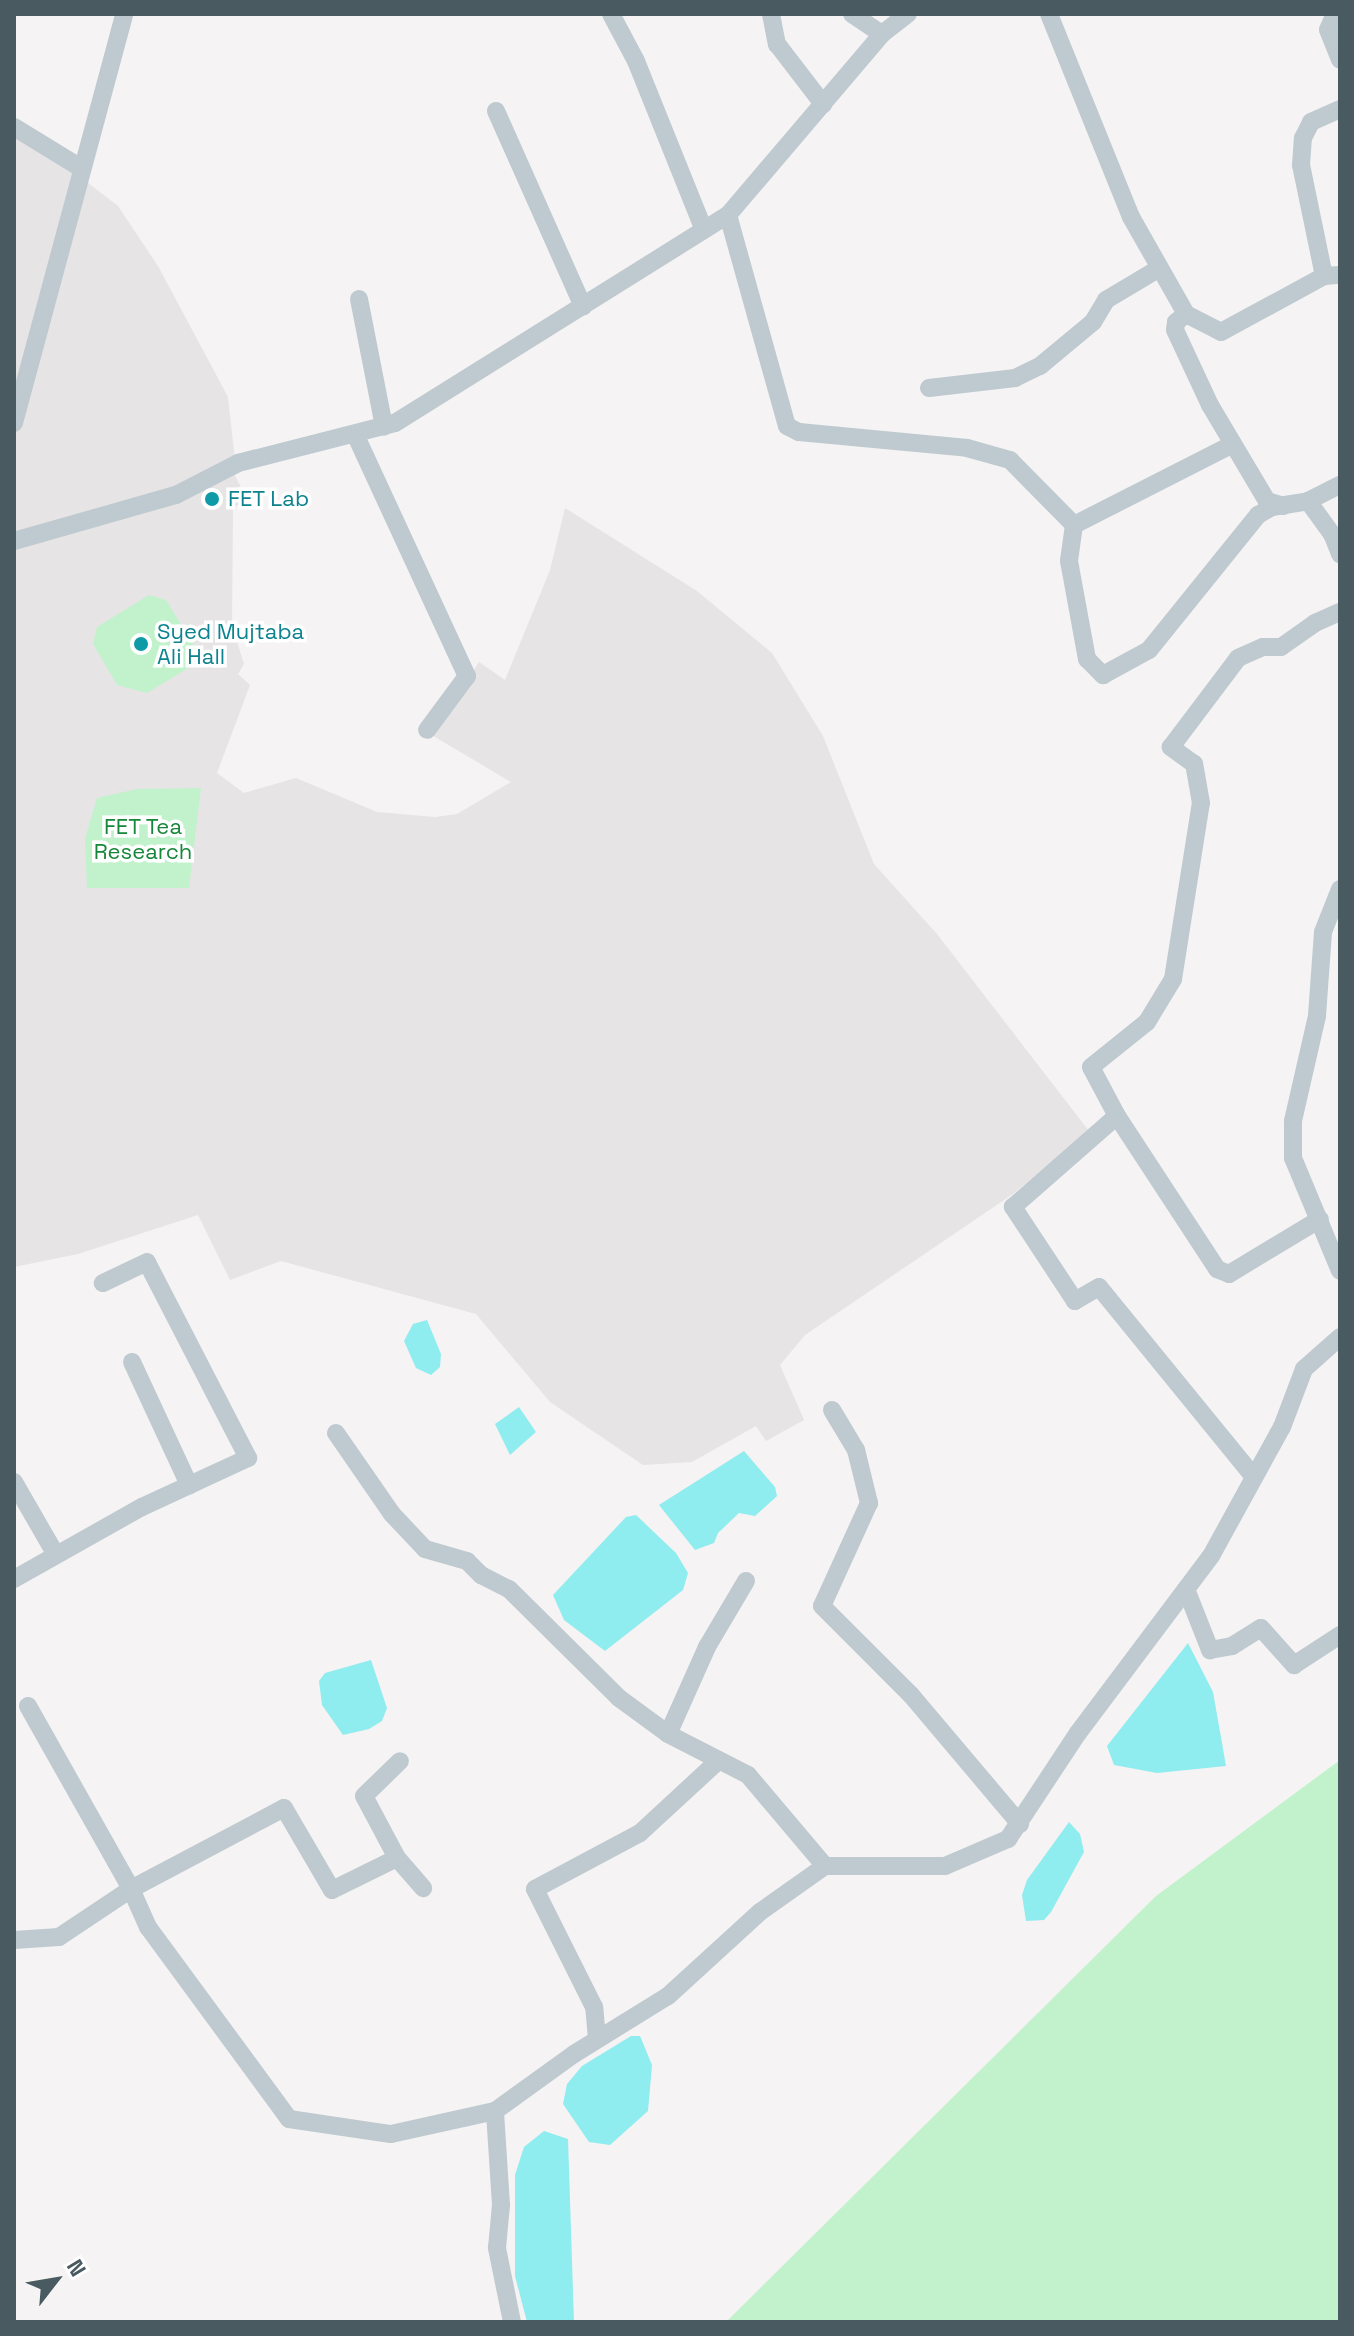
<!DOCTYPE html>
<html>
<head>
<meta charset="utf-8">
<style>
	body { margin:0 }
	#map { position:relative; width:1354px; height:2336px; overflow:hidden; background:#f5f3f3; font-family:"Space Grotesk",sans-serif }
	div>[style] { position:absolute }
	.education>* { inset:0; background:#e6e4e5 }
	.green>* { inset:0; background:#c2f2cc }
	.water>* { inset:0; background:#8fecef }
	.minor>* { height:18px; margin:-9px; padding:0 9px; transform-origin:9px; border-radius:9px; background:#becacf }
	.dots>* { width:22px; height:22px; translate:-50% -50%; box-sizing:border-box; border:4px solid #fff; border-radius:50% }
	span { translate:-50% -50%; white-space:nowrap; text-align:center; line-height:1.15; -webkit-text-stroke:7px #fff; paint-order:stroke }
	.culture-label { font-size:22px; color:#0d838f }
	.left { translate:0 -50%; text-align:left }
	.park-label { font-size:22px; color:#16873a }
	.frame { position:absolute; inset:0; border:16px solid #4a5a61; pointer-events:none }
	.north { position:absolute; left:16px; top:2240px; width:80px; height:80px; -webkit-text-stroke:6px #fff; paint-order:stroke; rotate:59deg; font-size:22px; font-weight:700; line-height:32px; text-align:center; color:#4a5a61 }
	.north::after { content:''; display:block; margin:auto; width:28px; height:36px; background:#4a5a61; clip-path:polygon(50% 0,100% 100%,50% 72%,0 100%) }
</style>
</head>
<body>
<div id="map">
	<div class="education">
		<i style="clip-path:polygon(14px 136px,70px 169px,118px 206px,158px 266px,228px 397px,235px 460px,229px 464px,247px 499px,233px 508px,232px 626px,244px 664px,238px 674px,250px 685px,217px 773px,244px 793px,296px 778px,377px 812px,435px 817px,457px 814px,511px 782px,430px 734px,479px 662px,505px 680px,550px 570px,565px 508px,697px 591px,772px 653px,823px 736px,874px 864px,937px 934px,1089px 1131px,1013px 1194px,805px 1335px,780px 1365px,804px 1420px,766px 1441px,756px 1426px,692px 1462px,643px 1465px,550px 1402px,476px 1314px,281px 1261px,230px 1280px,198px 1215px,78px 1254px,14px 1267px)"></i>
	</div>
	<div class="green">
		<i style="clip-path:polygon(149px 595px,166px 600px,198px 652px,195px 664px,147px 693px,117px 685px,93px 644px,97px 627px)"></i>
		<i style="clip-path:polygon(201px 788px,189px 888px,87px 888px,85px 839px,97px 798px,137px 789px)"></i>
		<i style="clip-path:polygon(1340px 1760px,1340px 2322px,726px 2322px,1156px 1896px)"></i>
	</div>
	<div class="water">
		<i style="clip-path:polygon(427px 1320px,441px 1354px,440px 1367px,431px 1375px,416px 1368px,404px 1341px,413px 1324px)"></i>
		<i style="clip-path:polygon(519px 1407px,536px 1432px,510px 1455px,495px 1424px)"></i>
		<i style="clip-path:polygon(744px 1451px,775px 1487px,777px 1496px,755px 1516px,739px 1513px,718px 1533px,714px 1543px,695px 1550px,659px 1505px)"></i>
		<i style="clip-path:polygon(636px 1515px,676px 1553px,688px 1573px,683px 1590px,605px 1651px,564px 1620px,553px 1595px,626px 1517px)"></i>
		<i style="clip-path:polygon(1188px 1643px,1213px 1692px,1226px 1766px,1157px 1773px,1114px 1765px,1107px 1746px)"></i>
		<i style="clip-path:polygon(371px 1660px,387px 1708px,382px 1721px,369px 1729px,343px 1735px,322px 1705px,319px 1681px,325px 1673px)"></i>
		<i style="clip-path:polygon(1069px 1822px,1080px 1834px,1084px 1852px,1051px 1912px,1044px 1920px,1026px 1921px,1022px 1895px,1027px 1880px)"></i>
		<i style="clip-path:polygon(631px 2036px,640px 2036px,652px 2065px,648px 2111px,610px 2145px,589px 2142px,563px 2104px,567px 2084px,582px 2066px)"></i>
		<i style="clip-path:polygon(544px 2131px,568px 2139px,574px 2322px,527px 2322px,515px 2276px,515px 2175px,524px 2147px)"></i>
	</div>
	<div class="minor">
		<i style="left:611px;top:14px;width:53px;rotate:62deg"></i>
		<i style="left:636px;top:61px;width:182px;rotate:68.1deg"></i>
		<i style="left:771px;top:14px;width:31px;rotate:79deg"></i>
		<i style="left:777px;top:44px;width:76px;rotate:52.5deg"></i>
		<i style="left:852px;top:14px;width:36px;rotate:34deg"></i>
		<i style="left:1049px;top:14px;width:219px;rotate:68deg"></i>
		<i style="left:1131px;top:217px;width:112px;rotate:60.4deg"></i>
		<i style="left:1186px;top:314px;width:39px;rotate:27deg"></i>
		<i style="left:1221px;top:332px;width:117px;rotate:-28.5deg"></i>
		<i style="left:1324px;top:276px;width:16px;rotate:-4deg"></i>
		<i style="left:1335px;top:14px;width:17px;rotate:114deg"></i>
		<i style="left:1328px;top:30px;width:32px;rotate:68deg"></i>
		<i style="left:496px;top:111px;width:214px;rotate:66deg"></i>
		<i style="left:14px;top:127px;width:79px;rotate:31.5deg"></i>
		<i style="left:728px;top:215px;width:219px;rotate:74.4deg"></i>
		<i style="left:787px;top:426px;width:13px;rotate:27deg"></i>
		<i style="left:799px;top:432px;width:169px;rotate:5.4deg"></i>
		<i style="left:967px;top:448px;width:45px;rotate:15.6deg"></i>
		<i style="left:1010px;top:460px;width:91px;rotate:45.4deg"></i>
		<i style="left:1074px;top:525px;width:36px;rotate:98deg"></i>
		<i style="left:1069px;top:561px;width:100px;rotate:79.6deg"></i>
		<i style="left:1087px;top:659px;width:23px;rotate:45deg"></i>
		<i style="left:1103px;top:675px;width:52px;rotate:-28.5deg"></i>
		<i style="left:1149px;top:650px;width:174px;rotate:-51.1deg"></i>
		<i style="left:1258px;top:515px;width:16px;rotate:-30deg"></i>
		<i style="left:1272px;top:507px;width:36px;rotate:-9deg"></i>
		<i style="left:1308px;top:501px;width:36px;rotate:-27deg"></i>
		<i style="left:1324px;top:276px;width:113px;rotate:-101.7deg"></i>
		<i style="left:1301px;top:165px;width:27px;rotate:-86deg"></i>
		<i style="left:1303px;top:138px;width:18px;rotate:-63deg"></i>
		<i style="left:1311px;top:122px;width:32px;rotate:-24deg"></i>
		<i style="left:359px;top:299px;width:130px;rotate:78.9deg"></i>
		<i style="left:1186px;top:314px;width:13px;rotate:141deg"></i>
		<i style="left:1176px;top:322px;width:8px;rotate:97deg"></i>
		<i style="left:1175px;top:330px;width:83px;rotate:65deg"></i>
		<i style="left:1210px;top:405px;width:112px;rotate:59.3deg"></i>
		<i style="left:1267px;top:501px;width:17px;rotate:17deg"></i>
		<i style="left:929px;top:388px;width:87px;rotate:-6.6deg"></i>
		<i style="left:1015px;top:378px;width:28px;rotate:-26deg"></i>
		<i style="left:1040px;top:366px;width:69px;rotate:-39.7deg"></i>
		<i style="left:1093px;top:322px;width:26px;rotate:-59deg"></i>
		<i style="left:1106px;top:300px;width:61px;rotate:-30.8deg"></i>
		<i style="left:14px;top:423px;width:424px;rotate:-74.9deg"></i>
		<i style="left:355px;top:434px;width:267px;rotate:65.2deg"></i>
		<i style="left:467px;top:676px;width:67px;rotate:126.5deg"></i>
		<i style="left:1308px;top:501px;width:41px;rotate:54deg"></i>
		<i style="left:1332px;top:534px;width:22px;rotate:68deg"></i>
		<i style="left:1074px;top:525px;width:178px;rotate:-27deg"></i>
		<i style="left:14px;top:541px;width:168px;rotate:-15.9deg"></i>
		<i style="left:176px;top:495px;width:70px;rotate:-27.3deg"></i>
		<i style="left:238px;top:463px;width:162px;rotate:-14.3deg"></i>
		<i style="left:395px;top:423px;width:393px;rotate:-32deg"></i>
		<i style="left:728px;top:215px;width:238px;rotate:-49.6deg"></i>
		<i style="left:882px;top:34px;width:33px;rotate:-38deg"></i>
		<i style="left:1340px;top:889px;width:46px;rotate:111.6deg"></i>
		<i style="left:1323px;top:932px;width:84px;rotate:94.1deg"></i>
		<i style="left:1317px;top:1016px;width:108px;rotate:102.9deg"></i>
		<i style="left:1293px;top:1121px;width:37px;rotate:90deg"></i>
		<i style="left:1293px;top:1158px;width:122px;rotate:67.4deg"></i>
		<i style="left:1117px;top:1116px;width:183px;rotate:56.8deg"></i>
		<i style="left:1217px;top:1269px;width:13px;rotate:23deg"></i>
		<i style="left:1229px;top:1274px;width:106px;rotate:-31.1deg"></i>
		<i style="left:132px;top:1362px;width:136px;rotate:65.1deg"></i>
		<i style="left:832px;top:1410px;width:47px;rotate:59deg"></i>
		<i style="left:856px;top:1450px;width:55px;rotate:76.2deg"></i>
		<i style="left:869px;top:1503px;width:113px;rotate:114.5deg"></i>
		<i style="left:822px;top:1606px;width:126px;rotate:45deg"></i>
		<i style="left:911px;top:1695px;width:169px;rotate:49.8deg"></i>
		<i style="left:336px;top:1433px;width:98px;rotate:55.3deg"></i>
		<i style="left:392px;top:1514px;width:48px;rotate:46.7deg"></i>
		<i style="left:425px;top:1549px;width:44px;rotate:15.9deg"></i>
		<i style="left:467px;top:1561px;width:20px;rotate:45deg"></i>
		<i style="left:481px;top:1575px;width:31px;rotate:27deg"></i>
		<i style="left:509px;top:1589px;width:155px;rotate:44.7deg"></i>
		<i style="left:619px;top:1698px;width:61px;rotate:36.3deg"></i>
		<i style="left:1254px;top:1477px;width:245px;rotate:-129.2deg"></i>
		<i style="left:1099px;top:1287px;width:28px;rotate:150deg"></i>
		<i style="left:1075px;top:1301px;width:113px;rotate:-123.4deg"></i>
		<i style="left:1013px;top:1207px;width:138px;rotate:-41.2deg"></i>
		<i style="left:1117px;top:1116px;width:55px;rotate:-118deg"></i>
		<i style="left:1091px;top:1067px;width:72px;rotate:-38.8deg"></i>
		<i style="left:1147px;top:1022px;width:50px;rotate:-58.8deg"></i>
		<i style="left:1173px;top:979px;width:178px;rotate:-81deg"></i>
		<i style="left:1201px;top:803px;width:40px;rotate:-100deg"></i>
		<i style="left:1194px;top:764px;width:29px;rotate:-144deg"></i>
		<i style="left:1171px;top:747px;width:111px;rotate:-53deg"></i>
		<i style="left:1238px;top:658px;width:27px;rotate:-24deg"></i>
		<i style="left:1263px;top:647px;width:18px"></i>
		<i style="left:1281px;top:647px;width:42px;rotate:-35.2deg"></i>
		<i style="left:1315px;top:623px;width:27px;rotate:-24deg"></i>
		<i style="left:14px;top:1482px;width:84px;rotate:60.1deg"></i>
		<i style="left:14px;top:1579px;width:147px;rotate:-29.4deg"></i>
		<i style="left:142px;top:1507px;width:117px;rotate:-24.8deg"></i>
		<i style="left:248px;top:1458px;width:220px;rotate:-117.3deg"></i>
		<i style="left:147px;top:1262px;width:49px;rotate:154.5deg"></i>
		<i style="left:746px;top:1581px;width:77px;rotate:120.6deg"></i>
		<i style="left:707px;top:1647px;width:95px;rotate:114.1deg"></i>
		<i style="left:668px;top:1734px;width:90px;rotate:27.1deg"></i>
		<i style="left:748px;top:1775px;width:119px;rotate:49.8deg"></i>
		<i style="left:1186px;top:1589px;width:66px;rotate:68.5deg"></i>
		<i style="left:1210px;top:1650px;width:22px;rotate:-10deg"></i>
		<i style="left:1232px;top:1646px;width:34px;rotate:-32deg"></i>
		<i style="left:1261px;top:1628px;width:50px;rotate:48.3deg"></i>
		<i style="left:1294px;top:1665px;width:55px;rotate:-33.1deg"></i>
		<i style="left:28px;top:1706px;width:210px;rotate:60.6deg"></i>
		<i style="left:131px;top:1889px;width:173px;rotate:-27.9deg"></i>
		<i style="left:284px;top:1808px;width:95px;rotate:59.7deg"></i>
		<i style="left:332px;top:1890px;width:72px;rotate:-26.2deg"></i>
		<i style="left:397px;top:1858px;width:40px;rotate:49deg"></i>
		<i style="left:397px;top:1858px;width:70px;rotate:-118deg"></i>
		<i style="left:364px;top:1796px;width:50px;rotate:-44.2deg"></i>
		<i style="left:14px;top:1940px;width:45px;rotate:-3.8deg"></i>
		<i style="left:59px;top:1937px;width:87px;rotate:-33.7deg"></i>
		<i style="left:131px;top:1889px;width:42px;rotate:65.9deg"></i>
		<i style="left:148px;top:1927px;width:238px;rotate:53.7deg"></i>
		<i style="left:289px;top:2119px;width:103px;rotate:8.4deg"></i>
		<i style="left:391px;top:2134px;width:107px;rotate:-12.5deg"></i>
		<i style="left:597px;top:2039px;width:32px;rotate:-95deg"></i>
		<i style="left:594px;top:2007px;width:132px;rotate:-116.6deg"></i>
		<i style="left:535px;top:1889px;width:119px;rotate:-28.1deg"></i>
		<i style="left:640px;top:1833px;width:106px;rotate:-42.7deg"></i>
		<i style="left:512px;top:2322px;width:76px;rotate:-101.5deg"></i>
		<i style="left:497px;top:2248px;width:43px;rotate:-84.7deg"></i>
		<i style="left:501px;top:2205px;width:94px;rotate:-93.7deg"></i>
		<i style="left:495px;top:2111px;width:97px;rotate:-35.8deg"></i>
		<i style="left:574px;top:2054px;width:110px;rotate:-31.7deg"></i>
		<i style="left:668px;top:1996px;width:125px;rotate:-42.4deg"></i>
		<i style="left:760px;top:1912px;width:80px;rotate:-35.3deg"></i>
		<i style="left:825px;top:1866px;width:120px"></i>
		<i style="left:945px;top:1866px;width:69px;rotate:-23.2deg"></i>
		<i style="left:1008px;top:1839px;width:127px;rotate:-56.6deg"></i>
		<i style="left:1078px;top:1733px;width:221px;rotate:-53.1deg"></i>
		<i style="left:1211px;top:1556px;width:147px;rotate:-61.2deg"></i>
		<i style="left:1282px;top:1427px;width:62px;rotate:-69.2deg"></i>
		<i style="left:1304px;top:1369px;width:48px;rotate:-41.6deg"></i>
	</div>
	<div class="dots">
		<i style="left:212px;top:499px;background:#0f9aa8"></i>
		<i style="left:141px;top:644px;background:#0f9aa8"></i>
	</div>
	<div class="culture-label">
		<span class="left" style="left:228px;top:499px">FET Lab</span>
		<span class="left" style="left:157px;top:644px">Syed Mujtaba<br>Ali Hall</span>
	</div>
	<div class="park-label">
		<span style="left:143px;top:839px">FET Tea<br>Research</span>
	</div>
	<div class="frame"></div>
	<div class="north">N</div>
</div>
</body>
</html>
